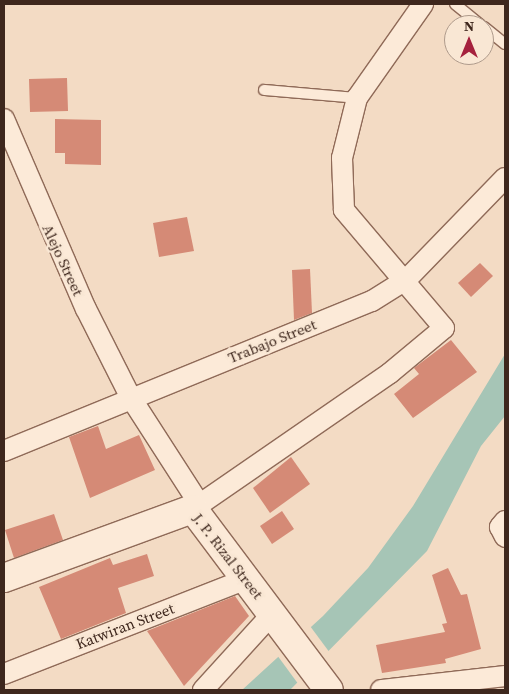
<!DOCTYPE html>
<html>
<head>
<meta charset="utf-8">
<style>
	body { margin:0 }
	#map { position:relative; width:509px; height:694px; overflow:hidden; background:#f3dbc4; font-family:"Source Serif 4",serif }
	div>[style] { position:absolute }
	.water>* { inset:0; background:#a6c5b6 }
	.pier>* { inset:0; background:#f3dbc4 }
	.building>* { inset:0; background:#d58a76 }
	.roads { filter:drop-shadow(1px 0 #8f6a58) drop-shadow(-1px 0 #8f6a58) drop-shadow(0 1px #8f6a58) drop-shadow(0 -1px #8f6a58) }
	.lane>* { height:10px; margin:-5px; padding:0 5px; transform-origin:5px; border-radius:5px; background:#fcead8 }
	.street>* { height:20px; margin:-10px; padding:0 10px; transform-origin:10px; border-radius:10px; background:#fcead8 }
	.secondary>* { height:28px; margin:-14px; padding:0 14px; transform-origin:14px; border-radius:14px; background:#fcead8 }
	span { translate:-50% -50%; white-space:nowrap; text-align:center; line-height:1.15; -webkit-text-stroke:5px #f9e7d4; paint-order:stroke }
	.street-label { font-size:15px; color:#3e271d }
	.frame { position:absolute; inset:0; border:5px solid #3e271d; pointer-events:none }
	.north { position:absolute; left:444px; top:15px; width:50px; height:50px; box-sizing:border-box; background:#f9e7d4; border:1px solid #ae9a8b; border-radius:50%; rotate:0deg; font-size:14px; font-weight:700; line-height:20px; text-align:center; color:#3e271d }
	.north::after { content:''; display:block; margin:auto; width:18px; height:22px; background:#a5213d; clip-path:polygon(50% 0,100% 100%,50% 72%,0 100%) }
</style>
</head>
<body>
<div id="map">
	<div class="water">
		<i style="clip-path:polygon(505px 354px,505px 416px,481px 446px,427px 551px,290px 690px,242px 690px,323px 616px,368px 568px,413px 506px)"></i>
	</div>
	<div class="pier">
		<i style="clip-path:polygon(310px 626px,330px 653px,299px 685px,277px 655px)"></i>
	</div>
	<div class="building">
		<i style="clip-path:polygon(67px 78px,68px 111px,30px 112px,29px 79px)"></i>
		<i style="clip-path:polygon(55px 119px,101px 120px,101px 165px,65px 164px,65px 153px,55px 153px)"></i>
		<i style="clip-path:polygon(187px 217px,194px 251px,159px 257px,153px 223px)"></i>
		<i style="clip-path:polygon(480px 263px,493px 276px,471px 297px,458px 283px)"></i>
		<i style="clip-path:polygon(310px 269px,312px 313px,294px 320px,292px 270px)"></i>
		<i style="clip-path:polygon(451px 340px,477px 372px,413px 418px,394px 394px,419px 374px,414px 368px)"></i>
		<i style="clip-path:polygon(98px 426px,106px 449px,139px 435px,155px 470px,90px 498px,69px 437px)"></i>
		<i style="clip-path:polygon(291px 457px,310px 484px,270px 513px,253px 488px)"></i>
		<i style="clip-path:polygon(282px 511px,294px 529px,272px 544px,260px 526px)"></i>
		<i style="clip-path:polygon(54px 514px,63px 540px,14px 558px,5px 530px)"></i>
		<i style="clip-path:polygon(147px 554px,154px 576px,118px 588px,126px 613px,61px 639px,39px 587px,110px 558px,113px 565px)"></i>
		<i style="clip-path:polygon(448px 568px,461px 595px,467px 594px,481px 649px,445px 659px,446px 663px,382px 673px,376px 645px,445px 632px,442px 624px,447px 623px,432px 575px)"></i>
		<i style="clip-path:polygon(235px 596px,249px 616px,184px 686px,147px 631px)"></i>
	</div>
	<div class="roads">
		<div class="lane">
			<i style="left:455px;top:4px;width:33px;rotate:39deg"></i>
			<i style="left:484px;top:27px;width:27px;rotate:39deg"></i>
			<i style="left:264px;top:90px;width:93px;rotate:4.9deg"></i>
		</div>
		<div class="street">
			<i style="left:4px;top:119px;width:207px;rotate:66.7deg"></i>
			<i style="left:86px;top:309px;width:100px;rotate:63.2deg"></i>
			<i style="left:131px;top:398px;width:127px;rotate:57.2deg"></i>
			<i style="left:4px;top:451px;width:397px;rotate:-22.2deg"></i>
			<i style="left:372px;top:301px;width:40px;rotate:-32deg"></i>
			<i style="left:406px;top:280px;width:142px;rotate:-45.9deg"></i>
			<i style="left:193px;top:509px;width:239px;rotate:-34.6deg"></i>
			<i style="left:390px;top:373px;width:70px;rotate:-39.8deg"></i>
			<i style="left:444px;top:328px;width:155px;rotate:-130.3deg"></i>
			<i style="left:344px;top:210px;width:52px;rotate:-92.2deg"></i>
			<i style="left:342px;top:158px;width:62px;rotate:-76deg"></i>
			<i style="left:357px;top:98px;width:115px;rotate:-54.9deg"></i>
			<i style="left:505px;top:521px;width:8px;rotate:130deg"></i>
			<i style="left:500px;top:527px;width:11px;rotate:63deg"></i>
			<i style="left:4px;top:674px;width:260px;rotate:-21.4deg"></i>
			<i style="left:203px;top:690px;width:104px;rotate:-47.7deg"></i>
			<i style="left:381px;top:690px;width:125px;rotate:-6.4deg"></i>
		</div>
		<div class="secondary">
			<i style="left:4px;top:578px;width:201px;rotate:-20.1deg"></i>
			<i style="left:193px;top:509px;width:226px;rotate:53.1deg"></i>
		</div>
	</div>
	<div class="street-label">
		<span style="left:63px;top:260px;rotate:65deg">Alejo Street</span>
		<span style="left:272px;top:341px;rotate:-22deg">Trabajo Street</span>
		<span style="left:228px;top:556px;rotate:52deg">J. P. Rizal Street</span>
		<span style="left:125px;top:626px;rotate:-21deg">Katwiran Street</span>
	</div>
	<div class="frame"></div>
	<div class="north">N</div>
</div>
</body>
</html>
